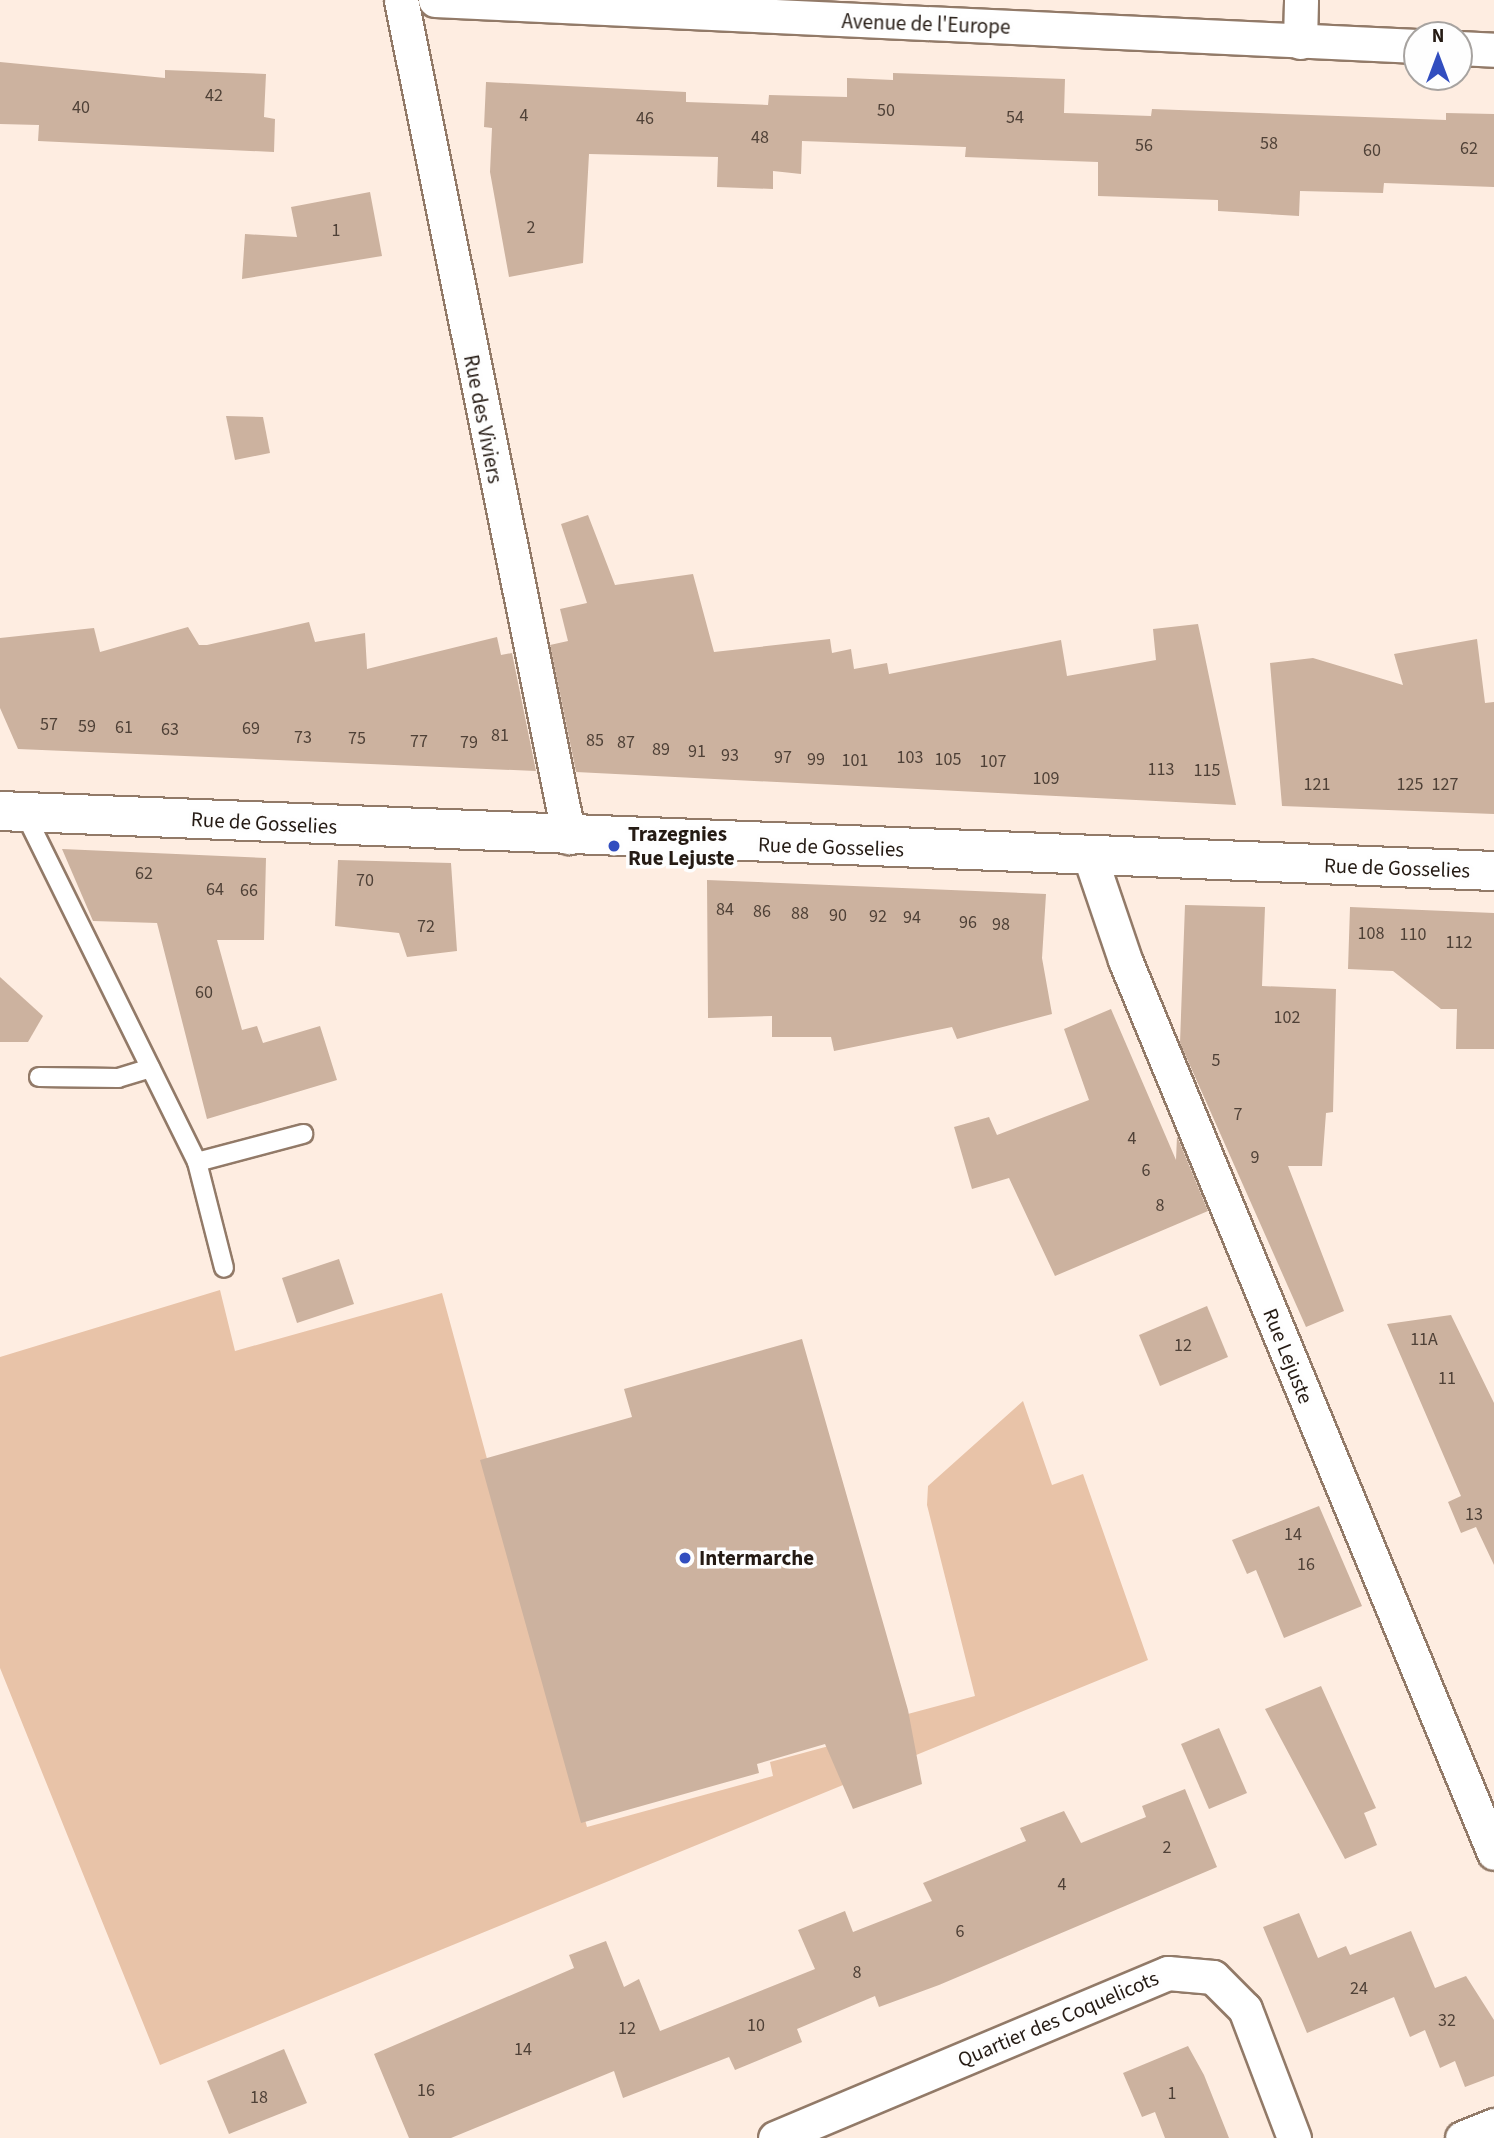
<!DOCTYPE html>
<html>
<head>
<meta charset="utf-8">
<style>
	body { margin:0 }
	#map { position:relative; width:1494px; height:2138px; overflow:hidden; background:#feede1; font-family:"Source Sans 3",sans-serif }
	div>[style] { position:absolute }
	.green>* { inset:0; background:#e8c3a8 }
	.building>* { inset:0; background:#ccb29f }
	.roads { filter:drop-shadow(2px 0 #927a68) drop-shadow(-2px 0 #927a68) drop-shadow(0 2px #927a68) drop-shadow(0 -2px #927a68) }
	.service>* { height:18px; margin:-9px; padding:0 9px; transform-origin:9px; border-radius:9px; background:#fff }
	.minor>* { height:33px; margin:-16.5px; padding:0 16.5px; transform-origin:16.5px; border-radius:16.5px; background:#fff }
	.secondary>* { height:38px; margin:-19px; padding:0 19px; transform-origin:19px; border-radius:19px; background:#fff }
	.dots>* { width:19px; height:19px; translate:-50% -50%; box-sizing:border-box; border:4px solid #fefefe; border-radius:50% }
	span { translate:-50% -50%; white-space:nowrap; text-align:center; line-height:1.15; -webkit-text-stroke:7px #fefefe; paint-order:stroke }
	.number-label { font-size:18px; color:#4f4137 }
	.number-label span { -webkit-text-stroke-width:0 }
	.street-label { font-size:21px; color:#251b14 }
	.poi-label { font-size:21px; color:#251b14; font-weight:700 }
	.left { translate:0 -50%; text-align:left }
	.north { position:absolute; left:1403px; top:21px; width:70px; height:70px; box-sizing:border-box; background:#fefefe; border:2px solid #a7a3a0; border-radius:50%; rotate:0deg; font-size:19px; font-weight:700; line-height:28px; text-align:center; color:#251b14 }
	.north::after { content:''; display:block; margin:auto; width:24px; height:32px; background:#324ebf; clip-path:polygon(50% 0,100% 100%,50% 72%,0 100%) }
</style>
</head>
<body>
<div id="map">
	<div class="green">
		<i style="clip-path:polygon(220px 1290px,235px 1351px,442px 1293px,587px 1827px,773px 1776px,770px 1762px,851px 1740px,848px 1730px,975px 1696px,927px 1505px,928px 1486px,1023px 1401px,1052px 1485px,1083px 1474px,1148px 1660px,160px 2065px,0 1668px,0 1357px)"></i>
	</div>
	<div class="building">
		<i style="clip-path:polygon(0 62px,165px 78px,165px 70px,266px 74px,264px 117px,275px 119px,274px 152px,38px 141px,39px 125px,0 124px)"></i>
		<i style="clip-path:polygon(893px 73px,1065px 79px,1064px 113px,1151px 116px,1152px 109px,1446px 120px,1446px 113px,1494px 114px,1494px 187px,1384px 183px,1383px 193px,1300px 191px,1299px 216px,1218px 211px,1218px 200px,1098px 196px,1098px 162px,965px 157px,966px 147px,802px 141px,801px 174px,773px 171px,773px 189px,717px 187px,718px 157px,589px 154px,583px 263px,509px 277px,490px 172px,492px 128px,484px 127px,486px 82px,686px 92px,686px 102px,768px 105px,769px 95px,847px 97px,847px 78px,893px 80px)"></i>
		<i style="clip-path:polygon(370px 192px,382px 256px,242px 279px,245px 234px,297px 237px,291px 207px)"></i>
		<i style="clip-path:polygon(226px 416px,263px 417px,270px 453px,235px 460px)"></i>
		<i style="clip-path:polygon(588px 515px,615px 585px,693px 574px,714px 652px,830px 639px,832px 653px,851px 649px,854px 669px,887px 663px,889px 674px,1061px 640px,1067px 676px,1156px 660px,1153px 629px,1198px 624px,1236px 805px,576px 772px,550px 645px,568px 641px,560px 609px,587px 603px,561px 524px)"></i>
		<i style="clip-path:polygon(309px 622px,315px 642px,365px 633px,367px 669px,497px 637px,501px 655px,512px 653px,536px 771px,18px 749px,0 708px,0 638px,94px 628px,100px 652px,188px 627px,199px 645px,207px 645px)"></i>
		<i style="clip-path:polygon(1477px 639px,1485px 703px,1494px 702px,1494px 814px,1282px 806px,1270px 663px,1313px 658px,1403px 685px,1394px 654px)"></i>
		<i style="clip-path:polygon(62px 849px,266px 858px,264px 940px,217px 940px,242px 1030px,257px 1026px,263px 1043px,320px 1026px,337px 1080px,207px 1119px,157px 923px,93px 921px)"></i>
		<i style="clip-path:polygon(338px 860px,451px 863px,457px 951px,407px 957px,399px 933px,335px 926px)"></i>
		<i style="clip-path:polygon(707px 880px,1046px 894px,1042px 958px,1052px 1014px,957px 1039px,952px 1027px,834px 1051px,831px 1037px,772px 1037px,772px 1016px,708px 1018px)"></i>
		<i style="clip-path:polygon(1185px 905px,1265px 907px,1262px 986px,1336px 989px,1333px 1112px,1326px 1113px,1322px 1166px,1288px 1166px,1344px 1311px,1306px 1327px,1180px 1043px)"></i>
		<i style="clip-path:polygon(1350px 907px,1494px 913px,1494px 1049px,1456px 1049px,1457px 1009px,1441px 1009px,1393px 971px,1348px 969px)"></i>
		<i style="clip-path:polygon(0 977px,43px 1016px,28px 1042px,0 1042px)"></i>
		<i style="clip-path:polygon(1111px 1009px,1176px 1160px,1177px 1136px,1208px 1211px,1055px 1276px,1009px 1178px,972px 1189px,954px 1127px,989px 1117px,997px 1135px,1089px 1100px,1064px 1029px)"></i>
		<i style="clip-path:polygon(339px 1259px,354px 1304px,297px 1323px,282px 1278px)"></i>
		<i style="clip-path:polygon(1207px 1306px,1228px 1357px,1160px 1386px,1139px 1335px)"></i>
		<i style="clip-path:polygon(1451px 1315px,1494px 1403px,1494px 1565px,1476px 1527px,1461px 1533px,1448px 1502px,1461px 1496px,1387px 1324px)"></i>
		<i style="clip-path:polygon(802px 1339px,908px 1710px,922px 1784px,853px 1809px,825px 1744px,757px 1764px,759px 1773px,581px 1823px,480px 1460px,632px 1417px,624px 1389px)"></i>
		<i style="clip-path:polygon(1319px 1506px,1362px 1606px,1284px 1638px,1256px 1570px,1247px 1574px,1232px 1540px)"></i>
		<i style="clip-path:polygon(1321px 1686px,1376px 1808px,1364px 1813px,1377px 1845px,1345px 1859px,1265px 1709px)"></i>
		<i style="clip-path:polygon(1219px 1728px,1247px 1793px,1209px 1809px,1181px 1744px)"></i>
		<i style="clip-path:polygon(1185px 1789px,1217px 1867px,939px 1985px,879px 2007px,875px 1996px,797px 2029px,802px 2042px,735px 2070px,729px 2057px,623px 2098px,614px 2071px,451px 2138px,409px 2138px,374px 2054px,574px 1968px,569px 1955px,606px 1941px,624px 1987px,639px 1979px,660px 2031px,815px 1969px,798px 1930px,845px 1911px,853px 1932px,932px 1901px,923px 1883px,1026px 1841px,1020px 1828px,1064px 1811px,1081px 1843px,1146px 1817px,1142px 1806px)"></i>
		<i style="clip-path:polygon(1299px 1913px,1318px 1958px,1346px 1946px,1350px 1955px,1411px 1931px,1435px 1988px,1466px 1976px,1494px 2020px,1494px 2076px,1465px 2087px,1455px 2061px,1440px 2068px,1425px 2030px,1410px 2037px,1394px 1997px,1307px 2033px,1263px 1927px)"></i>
		<i style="clip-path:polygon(1188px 2046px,1204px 2075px,1229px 2138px,1165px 2138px,1155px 2112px,1142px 2117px,1123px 2073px)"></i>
		<i style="clip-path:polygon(284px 2049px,307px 2103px,229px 2134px,207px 2081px)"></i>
	</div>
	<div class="roads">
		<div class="service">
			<i style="left:24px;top:812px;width:390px;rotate:63.7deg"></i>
			<i style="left:197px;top:1162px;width:109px;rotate:75.7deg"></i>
			<i style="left:39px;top:1077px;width:79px;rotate:0.7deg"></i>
			<i style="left:118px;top:1078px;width:34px;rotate:-17deg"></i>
			<i style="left:197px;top:1162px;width:110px;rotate:-14.8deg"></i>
		</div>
		<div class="minor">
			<i style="left:401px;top:0;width:854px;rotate:78.65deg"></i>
			<i style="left:435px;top:0;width:983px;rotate:2.68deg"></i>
			<i style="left:1300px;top:42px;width:42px;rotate:-88.6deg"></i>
			<i style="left:1459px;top:48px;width:35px;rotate:3deg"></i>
			<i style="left:1090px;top:857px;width:109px;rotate:71.2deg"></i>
			<i style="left:1125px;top:960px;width:966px;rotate:67.55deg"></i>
			<i style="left:775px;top:2138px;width:426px;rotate:-22.8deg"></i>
			<i style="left:1168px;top:1973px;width:45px;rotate:5.1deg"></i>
			<i style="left:1213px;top:1977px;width:45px;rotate:45deg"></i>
			<i style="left:1245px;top:2009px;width:138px;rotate:69.2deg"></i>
			<i style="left:1462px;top:2138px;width:35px;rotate:-22deg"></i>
		</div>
		<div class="secondary">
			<i style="left:0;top:811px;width:1495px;rotate:2.3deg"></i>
		</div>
	</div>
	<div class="dots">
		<i style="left:614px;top:846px;background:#324ebf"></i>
		<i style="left:685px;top:1558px;background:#324ebf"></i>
	</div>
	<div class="number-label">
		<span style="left:214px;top:96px">42</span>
		<span style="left:81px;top:108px">40</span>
		<span style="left:886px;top:111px">50</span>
		<span style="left:524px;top:116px">4</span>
		<span style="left:1015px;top:118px">54</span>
		<span style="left:645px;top:119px">46</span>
		<span style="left:760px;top:138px">48</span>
		<span style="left:1269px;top:144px">58</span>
		<span style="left:1144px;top:146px">56</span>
		<span style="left:1469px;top:149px">62</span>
		<span style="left:1372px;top:151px">60</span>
		<span style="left:531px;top:228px">2</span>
		<span style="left:336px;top:231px">1</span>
		<span style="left:49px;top:725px">57</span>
		<span style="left:87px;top:727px">59</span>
		<span style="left:124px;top:728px">61</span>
		<span style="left:251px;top:729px">69</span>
		<span style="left:170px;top:730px">63</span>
		<span style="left:500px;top:736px">81</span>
		<span style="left:303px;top:738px">73</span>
		<span style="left:357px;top:739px">75</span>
		<span style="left:595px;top:741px">85</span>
		<span style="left:419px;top:742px">77</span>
		<span style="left:469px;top:743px">79</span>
		<span style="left:626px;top:743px">87</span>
		<span style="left:661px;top:750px">89</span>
		<span style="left:697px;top:752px">91</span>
		<span style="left:730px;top:756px">93</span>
		<span style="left:783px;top:758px">97</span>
		<span style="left:910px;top:758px">103</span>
		<span style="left:816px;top:760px">99</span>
		<span style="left:948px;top:760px">105</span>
		<span style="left:855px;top:761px">101</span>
		<span style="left:993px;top:762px">107</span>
		<span style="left:1161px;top:770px">113</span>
		<span style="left:1207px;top:771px">115</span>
		<span style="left:1046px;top:779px">109</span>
		<span style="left:1317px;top:785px">121</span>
		<span style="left:1410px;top:785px">125</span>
		<span style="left:1445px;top:785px">127</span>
		<span style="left:144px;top:874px">62</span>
		<span style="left:365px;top:881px">70</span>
		<span style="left:215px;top:890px">64</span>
		<span style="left:249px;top:891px">66</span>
		<span style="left:725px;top:910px">84</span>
		<span style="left:762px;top:912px">86</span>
		<span style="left:800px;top:914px">88</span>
		<span style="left:838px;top:916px">90</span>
		<span style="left:878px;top:917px">92</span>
		<span style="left:912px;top:918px">94</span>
		<span style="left:968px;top:923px">96</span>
		<span style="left:1001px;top:925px">98</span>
		<span style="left:426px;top:927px">72</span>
		<span style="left:1371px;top:934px">108</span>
		<span style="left:1413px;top:935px">110</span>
		<span style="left:1459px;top:943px">112</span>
		<span style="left:204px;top:993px">60</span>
		<span style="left:1287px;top:1018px">102</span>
		<span style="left:1216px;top:1061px">5</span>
		<span style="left:1238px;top:1115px">7</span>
		<span style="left:1132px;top:1139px">4</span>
		<span style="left:1255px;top:1158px">9</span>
		<span style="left:1146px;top:1171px">6</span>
		<span style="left:1160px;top:1206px">8</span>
		<span style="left:1424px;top:1340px">11A</span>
		<span style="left:1183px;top:1346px">12</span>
		<span style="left:1447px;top:1379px">11</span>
		<span style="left:1474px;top:1515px">13</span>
		<span style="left:1293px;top:1535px">14</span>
		<span style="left:1306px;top:1565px">16</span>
		<span style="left:1167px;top:1848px">2</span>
		<span style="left:1062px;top:1885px">4</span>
		<span style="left:960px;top:1932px">6</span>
		<span style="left:857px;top:1973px">8</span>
		<span style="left:1359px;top:1989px">24</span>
		<span style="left:1447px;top:2021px">32</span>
		<span style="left:756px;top:2026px">10</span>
		<span style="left:627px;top:2029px">12</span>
		<span style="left:523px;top:2050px">14</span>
		<span style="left:426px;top:2091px">16</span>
		<span style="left:1172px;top:2094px">1</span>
		<span style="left:259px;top:2098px">18</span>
	</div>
	<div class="street-label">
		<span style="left:926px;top:24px;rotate:2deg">Avenue de l'Europe</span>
		<span style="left:483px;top:419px;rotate:79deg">Rue des Viviers</span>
		<span style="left:264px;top:823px;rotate:3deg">Rue de Gosselies</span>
		<span style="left:831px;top:847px;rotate:2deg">Rue de Gosselies</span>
		<span style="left:1397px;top:868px;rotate:2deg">Rue de Gosselies</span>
		<span style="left:1288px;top:1356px;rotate:68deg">Rue Lejuste</span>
		<span style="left:1058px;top:2019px;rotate:-23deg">Quartier des Coquelicots</span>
	</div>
	<div class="poi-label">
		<span class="left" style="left:628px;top:846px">Trazegnies<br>Rue Lejuste</span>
		<span class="left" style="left:699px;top:1558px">Intermarche</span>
	</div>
	<div class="north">N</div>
</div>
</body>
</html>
